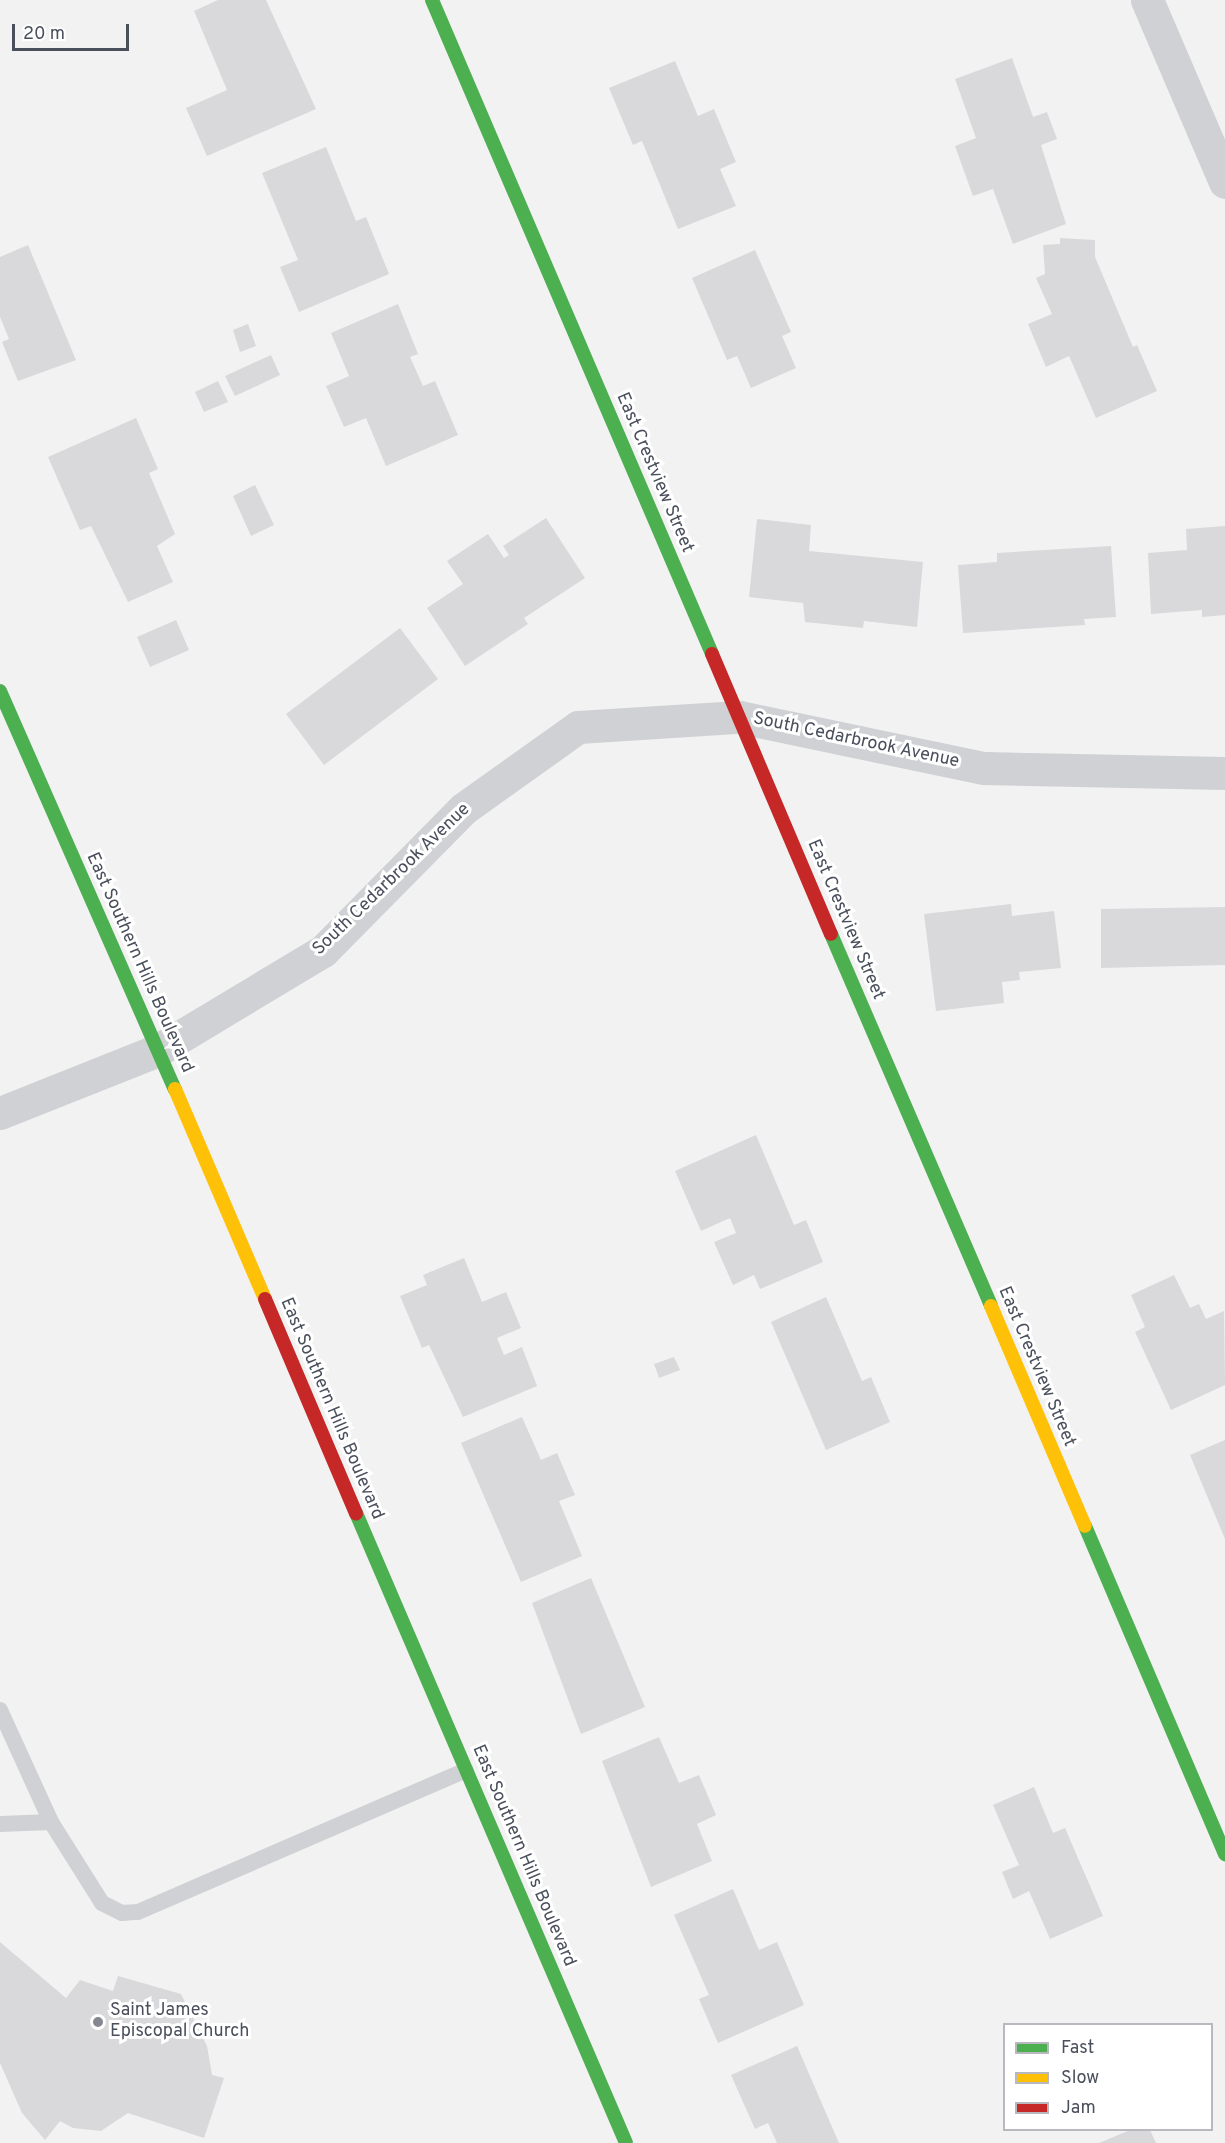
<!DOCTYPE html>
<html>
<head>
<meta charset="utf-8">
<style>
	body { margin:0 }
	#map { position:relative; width:1225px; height:2143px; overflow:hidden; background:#f2f2f2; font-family:Overpass,sans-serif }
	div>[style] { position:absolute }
	.building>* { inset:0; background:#d9d9db }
	.lane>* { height:16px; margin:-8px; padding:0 8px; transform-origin:8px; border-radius:8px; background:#d0d1d4 }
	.street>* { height:33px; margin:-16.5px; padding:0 16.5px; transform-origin:16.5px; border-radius:16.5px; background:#d0d1d4 }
	.fast>* { height:14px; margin:-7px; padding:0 7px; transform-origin:7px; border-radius:7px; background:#4caf50 }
	.slow>* { height:14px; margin:-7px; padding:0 7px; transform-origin:7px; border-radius:7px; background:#ffc107 }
	.jam>* { height:14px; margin:-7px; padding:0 7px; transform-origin:7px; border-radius:7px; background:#c62828 }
	.dots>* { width:16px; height:16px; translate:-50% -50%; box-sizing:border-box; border:3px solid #fff; border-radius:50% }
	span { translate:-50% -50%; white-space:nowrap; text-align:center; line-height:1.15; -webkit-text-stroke:6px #fff; paint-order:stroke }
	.street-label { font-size:18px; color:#4a4f5c }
	.poi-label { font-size:18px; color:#4a4f5c }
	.left { translate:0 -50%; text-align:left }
	.legend { position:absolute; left:1003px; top:2023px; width:210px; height:108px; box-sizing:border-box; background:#fff; border:2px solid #b7b9be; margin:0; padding:8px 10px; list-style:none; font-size:18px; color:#4a4f5c }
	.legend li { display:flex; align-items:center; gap:12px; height:30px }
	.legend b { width:30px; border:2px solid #b7b9be }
	.scale { position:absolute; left:12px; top:24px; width:117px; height:27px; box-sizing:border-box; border:3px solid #4a4f5c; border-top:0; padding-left:8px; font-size:18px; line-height:21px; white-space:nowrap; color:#4a4f5c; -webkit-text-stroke:4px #fff; paint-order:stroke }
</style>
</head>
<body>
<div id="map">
	<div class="building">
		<i style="clip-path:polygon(218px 0,266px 0,316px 109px,207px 156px,186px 108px,227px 90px,194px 11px)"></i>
		<i style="clip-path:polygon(1012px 58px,1033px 117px,1047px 112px,1057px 139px,1041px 145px,1066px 224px,1013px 244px,993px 189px,973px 196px,955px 146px,976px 138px,955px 79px)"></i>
		<i style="clip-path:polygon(675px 61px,698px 116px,714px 109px,736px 162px,720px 169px,736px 206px,678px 229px,642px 141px,633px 145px,609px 88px)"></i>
		<i style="clip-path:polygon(326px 147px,356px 221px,366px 217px,389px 274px,299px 312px,280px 267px,298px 260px,262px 173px)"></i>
		<i style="clip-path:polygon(1060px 238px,1095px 240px,1095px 257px,1133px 347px,1137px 345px,1157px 391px,1096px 418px,1069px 356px,1046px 367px,1028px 324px,1052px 314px,1036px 278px,1045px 274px,1043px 245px,1060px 244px)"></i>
		<i style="clip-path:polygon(28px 245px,76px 360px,18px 381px,2px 342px,9px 339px,0 317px,0 257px)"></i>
		<i style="clip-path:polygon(755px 250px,791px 332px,782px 336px,796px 368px,751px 388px,737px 356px,727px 360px,692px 278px)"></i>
		<i style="clip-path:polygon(398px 304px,418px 354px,410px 357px,423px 386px,435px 381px,458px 435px,386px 466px,366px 418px,344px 427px,326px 386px,349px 376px,331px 333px)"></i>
		<i style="clip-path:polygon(248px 324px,256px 346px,240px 352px,233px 330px)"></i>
		<i style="clip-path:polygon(271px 355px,280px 375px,235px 396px,225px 376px)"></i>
		<i style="clip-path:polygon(218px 381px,228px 402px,204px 412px,195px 392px)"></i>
		<i style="clip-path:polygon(136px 418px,158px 469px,149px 473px,175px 534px,157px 546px,173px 582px,128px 602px,91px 526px,80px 530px,48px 457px)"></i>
		<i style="clip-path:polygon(255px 485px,274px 525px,251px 536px,233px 496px)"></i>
		<i style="clip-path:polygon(546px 518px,585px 578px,524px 618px,528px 624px,465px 666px,427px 608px,463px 584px,447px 561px,488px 534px,504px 558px,509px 555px,503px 546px)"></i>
		<i style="clip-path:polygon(757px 519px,811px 525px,809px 551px,923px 562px,917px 627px,864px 621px,863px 628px,805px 622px,803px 603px,749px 597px)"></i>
		<i style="clip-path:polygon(1225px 526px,1225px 615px,1202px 617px,1202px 610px,1151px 614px,1148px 553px,1187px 550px,1186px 529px)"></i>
		<i style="clip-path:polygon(1111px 546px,1116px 617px,1084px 619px,1085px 625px,963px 633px,958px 565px,997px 562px,997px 553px)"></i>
		<i style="clip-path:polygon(176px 620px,189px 650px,150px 667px,137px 637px)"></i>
		<i style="clip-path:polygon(400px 628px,438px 679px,324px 765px,286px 714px)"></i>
		<i style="clip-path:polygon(1011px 904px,1012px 916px,1054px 911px,1061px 968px,1019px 972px,1020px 980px,1002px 982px,1004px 1003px,936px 1011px,924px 914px)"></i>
		<i style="clip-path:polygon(1225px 907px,1225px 965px,1101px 968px,1101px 909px)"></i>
		<i style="clip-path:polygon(756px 1135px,794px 1225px,806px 1220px,823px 1262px,760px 1289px,754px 1275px,733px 1285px,714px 1242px,736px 1233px,730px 1218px,701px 1231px,675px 1171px)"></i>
		<i style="clip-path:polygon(464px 1258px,482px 1302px,506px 1292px,521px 1328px,497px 1338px,504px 1355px,522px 1347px,537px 1386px,463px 1417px,429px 1345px,422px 1348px,400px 1296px,427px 1285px,423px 1275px)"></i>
		<i style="clip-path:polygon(1174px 1275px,1190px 1308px,1199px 1304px,1206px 1319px,1224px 1311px,1225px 1385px,1171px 1410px,1135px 1332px,1145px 1327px,1131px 1295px)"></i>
		<i style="clip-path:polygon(826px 1297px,862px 1381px,871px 1377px,890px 1422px,826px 1450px,771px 1322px)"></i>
		<i style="clip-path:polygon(674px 1357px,680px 1370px,659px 1378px,654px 1364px)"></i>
		<i style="clip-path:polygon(522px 1417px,541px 1460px,557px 1453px,575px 1495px,559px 1501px,582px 1556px,521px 1582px,461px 1443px)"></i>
		<i style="clip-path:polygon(1225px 1440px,1225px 1539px,1190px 1455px)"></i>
		<i style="clip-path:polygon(591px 1578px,645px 1707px,581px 1734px,532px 1603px)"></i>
		<i style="clip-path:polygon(659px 1737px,679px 1783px,699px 1775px,716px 1815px,697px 1824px,712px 1861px,651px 1887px,602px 1761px)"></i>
		<i style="clip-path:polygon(1034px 1787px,1053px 1833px,1065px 1828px,1103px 1916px,1050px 1939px,1029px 1891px,1013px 1899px,1002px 1872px,1019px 1865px,993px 1805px)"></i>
		<i style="clip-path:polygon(733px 1889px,759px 1950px,777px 1942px,804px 2005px,718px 2043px,699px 1999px,709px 1995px,674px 1915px)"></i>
		<i style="clip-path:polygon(0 1942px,66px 1998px,80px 1980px,113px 1991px,118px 1976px,181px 1994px,207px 2046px,212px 2075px,224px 2078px,204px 2138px,128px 2113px,101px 2131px,73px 2128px,60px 2121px,45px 2140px,22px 2113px,0 2063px)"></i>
		<i style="clip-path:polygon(797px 2046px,839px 2143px,777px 2143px,768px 2123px,755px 2129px,731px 2075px)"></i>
		<i style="clip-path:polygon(1130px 2130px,1150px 2130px,1156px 2143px,1099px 2143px)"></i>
	</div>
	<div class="lane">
		<i style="left:0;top:1710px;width:123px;rotate:65.5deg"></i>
		<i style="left:0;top:1824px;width:51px;rotate:-2.2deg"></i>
		<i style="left:51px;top:1822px;width:96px;rotate:57.8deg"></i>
		<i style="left:102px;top:1903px;width:22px;rotate:27deg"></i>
		<i style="left:122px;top:1913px;width:16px;rotate:-4deg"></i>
		<i style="left:138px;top:1912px;width:357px;rotate:-23.4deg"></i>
	</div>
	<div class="street">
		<i style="left:1147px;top:0;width:198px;rotate:66.8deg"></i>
		<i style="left:0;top:1113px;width:170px;rotate:-21.7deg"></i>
		<i style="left:158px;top:1050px;width:192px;rotate:-31deg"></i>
		<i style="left:323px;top:951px;width:199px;rotate:-45.4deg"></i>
		<i style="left:463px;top:809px;width:141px;rotate:-35.5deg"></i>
		<i style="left:578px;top:727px;width:161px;rotate:-3.6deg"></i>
		<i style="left:739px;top:717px;width:250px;rotate:11.8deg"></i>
		<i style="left:984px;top:768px;width:241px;rotate:1.2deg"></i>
	</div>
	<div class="fast">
		<i style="left:432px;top:0;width:711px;rotate:66.82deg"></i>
		<i style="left:0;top:691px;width:435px;rotate:66.3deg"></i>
		<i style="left:831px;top:934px;width:405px;rotate:66.7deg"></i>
		<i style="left:356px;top:1513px;width:685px;rotate:66.8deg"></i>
		<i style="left:1085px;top:1526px;width:357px;rotate:66.9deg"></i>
	</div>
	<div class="slow">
		<i style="left:175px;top:1089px;width:228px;rotate:66.8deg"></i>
		<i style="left:991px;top:1306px;width:239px;rotate:66.9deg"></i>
	</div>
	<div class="jam">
		<i style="left:712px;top:654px;width:304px;rotate:67deg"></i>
		<i style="left:265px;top:1299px;width:233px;rotate:67deg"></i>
	</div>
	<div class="dots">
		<i style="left:98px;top:2022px;background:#858890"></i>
	</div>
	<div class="street-label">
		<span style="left:654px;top:473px;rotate:67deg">East Crestview Street</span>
		<span style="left:856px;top:741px;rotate:12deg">South Cedarbrook Avenue</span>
		<span style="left:392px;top:880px;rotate:-44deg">South Cedarbrook Avenue</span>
		<span style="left:845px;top:920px;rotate:67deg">East Crestview Street</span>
		<span style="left:139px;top:963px;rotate:66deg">East Southern Hills Boulevard</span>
		<span style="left:1036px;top:1367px;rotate:67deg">East Crestview Street</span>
		<span style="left:331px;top:1409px;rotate:67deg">East Southern Hills Boulevard</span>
		<span style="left:523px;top:1856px;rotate:67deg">East Southern Hills Boulevard</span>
	</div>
	<div class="poi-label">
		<span class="left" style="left:110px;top:2022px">Saint James<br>Episcopal Church</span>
	</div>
	<ul class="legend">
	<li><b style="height:8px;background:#4caf50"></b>Fast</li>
	<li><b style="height:8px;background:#ffc107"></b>Slow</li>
	<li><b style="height:8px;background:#c62828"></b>Jam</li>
	</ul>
	<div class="scale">20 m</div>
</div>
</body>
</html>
